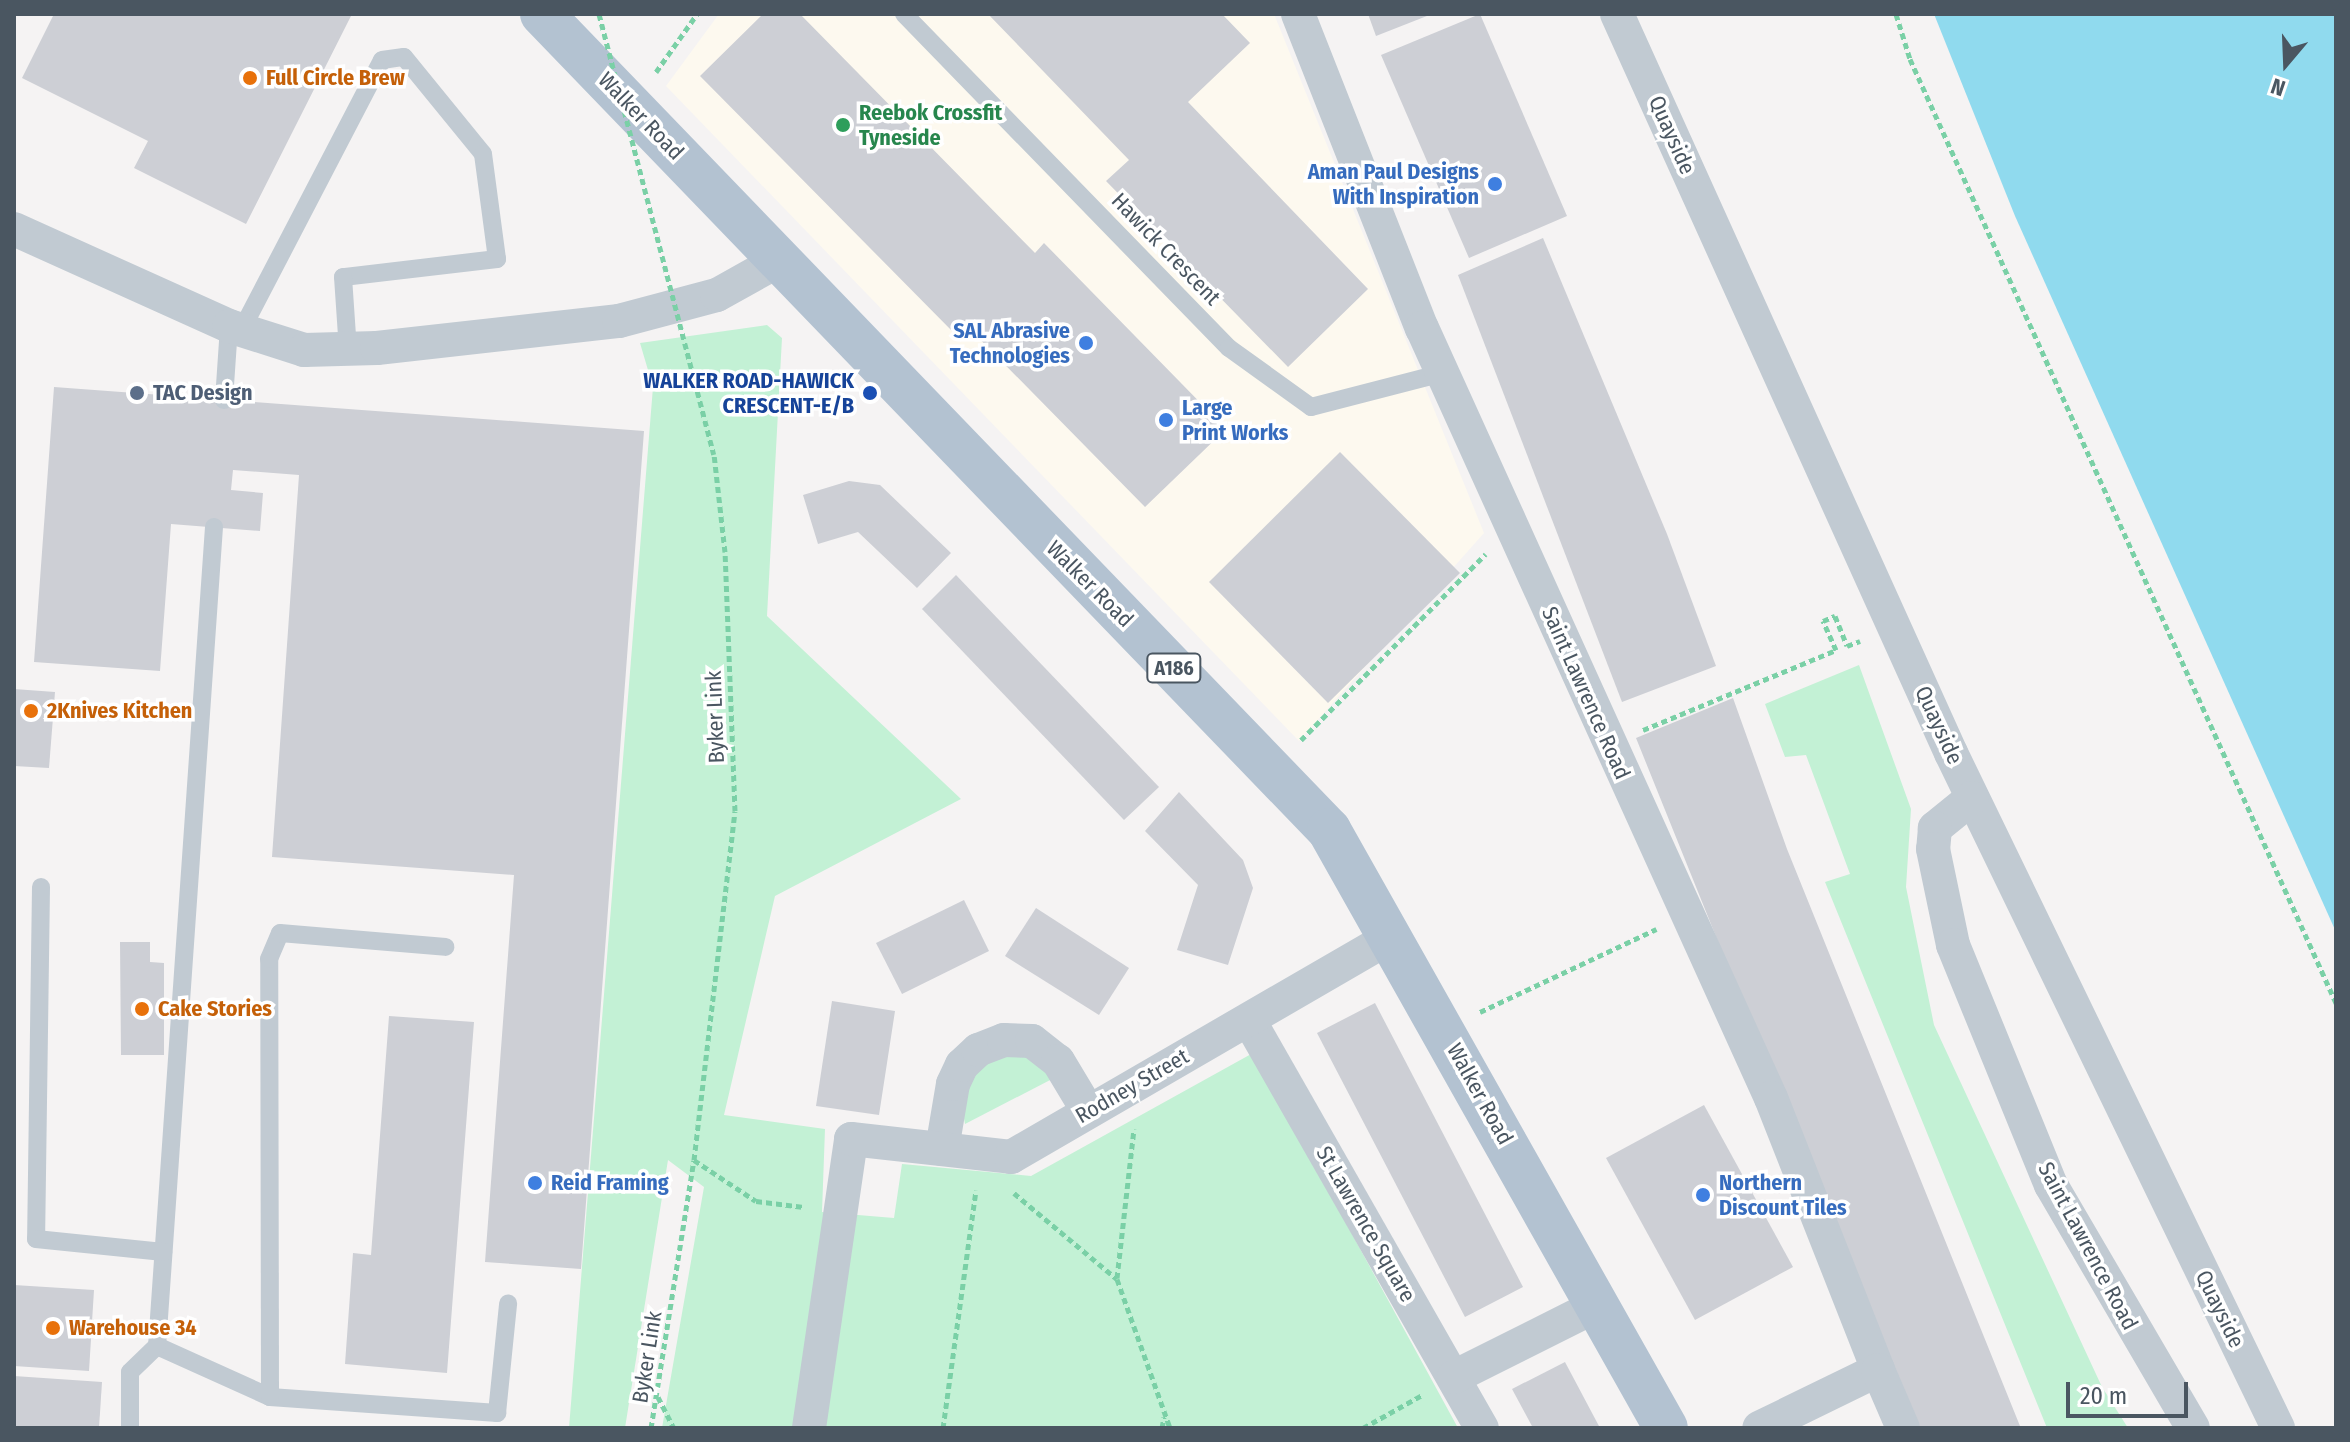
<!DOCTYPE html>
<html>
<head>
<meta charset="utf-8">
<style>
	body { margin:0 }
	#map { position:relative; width:2350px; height:1442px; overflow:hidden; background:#f5f3f3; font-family:"Fira Sans Condensed",sans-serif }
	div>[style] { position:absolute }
	.commercial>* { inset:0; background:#fdf9ef }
	.green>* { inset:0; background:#c3f1d5 }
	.water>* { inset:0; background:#90daee }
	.building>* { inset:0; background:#cdcfd5 }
	.path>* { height:5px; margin-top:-2.5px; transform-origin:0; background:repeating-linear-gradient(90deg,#7ad0a6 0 6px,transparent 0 10px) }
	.lane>* { height:18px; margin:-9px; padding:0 9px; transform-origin:9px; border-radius:9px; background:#c1cad2 }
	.street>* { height:34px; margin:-17px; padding:0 17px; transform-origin:17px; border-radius:17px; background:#c1cad2 }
	.primary>* { height:44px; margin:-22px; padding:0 22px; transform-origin:22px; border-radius:22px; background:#b3c2d1 }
	.path-bridge>* { height:5px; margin-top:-2.5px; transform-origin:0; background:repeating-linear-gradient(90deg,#7ad0a6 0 6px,transparent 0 10px) }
	.dots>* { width:22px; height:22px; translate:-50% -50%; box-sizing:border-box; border:4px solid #fff; border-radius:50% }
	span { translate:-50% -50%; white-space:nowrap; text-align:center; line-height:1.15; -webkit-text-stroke:7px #fff; paint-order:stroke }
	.shield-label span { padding:2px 6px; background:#fff; border:2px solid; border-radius:6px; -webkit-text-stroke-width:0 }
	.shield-label { font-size:20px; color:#4a5661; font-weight:700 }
	.food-label { font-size:22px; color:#c56008; font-weight:700 }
	.left { translate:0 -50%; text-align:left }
	.leisure-label { font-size:22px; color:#27864d; font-weight:700 }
	.street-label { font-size:22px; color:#4a5661 }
	.shop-label { font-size:22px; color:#366cbe; font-weight:700 }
	.right { translate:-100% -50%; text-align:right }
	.transit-label { font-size:22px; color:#164399; font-weight:700 }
	.service-label { font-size:22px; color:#4e5e75; font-weight:700 }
	.frame { position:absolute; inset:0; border:16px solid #4a5661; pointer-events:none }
	.north { position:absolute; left:2246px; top:24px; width:80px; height:80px; -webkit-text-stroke:6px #fff; paint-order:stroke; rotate:199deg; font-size:22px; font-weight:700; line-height:32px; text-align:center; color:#4a5661 }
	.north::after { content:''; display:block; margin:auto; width:28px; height:36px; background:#4a5661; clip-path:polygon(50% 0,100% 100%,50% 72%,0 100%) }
	.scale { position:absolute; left:2066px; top:1382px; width:122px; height:36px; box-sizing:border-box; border:4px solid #4a5661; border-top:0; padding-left:10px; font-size:24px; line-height:28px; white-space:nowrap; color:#4a5661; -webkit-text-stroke:6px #fff; paint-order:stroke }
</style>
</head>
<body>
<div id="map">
	<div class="commercial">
		<i style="clip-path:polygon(719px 14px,1274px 14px,1484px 533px,1299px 741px,666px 86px)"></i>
	</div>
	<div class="green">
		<i style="clip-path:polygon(767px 325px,782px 338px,767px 616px,961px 799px,775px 896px,724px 1115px,825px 1129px,822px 1212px,894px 1218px,902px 1164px,1031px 1176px,1253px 1053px,1458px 1428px,662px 1428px,704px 1187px,668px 1160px,625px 1428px,569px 1428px,653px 387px,640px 343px)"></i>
		<i style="clip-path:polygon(1859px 665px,1911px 809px,1906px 887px,1934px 1025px,2102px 1387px,2128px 1428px,2047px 1428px,1825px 882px,1850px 874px,1806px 755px,1785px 757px,1765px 704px)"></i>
		<i style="clip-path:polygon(1014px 1050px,1037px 1060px,1054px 1078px,965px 1124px,961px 1102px,974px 1068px)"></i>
	</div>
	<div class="water">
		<i style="clip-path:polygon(1934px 14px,2336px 14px,2336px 932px,2015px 216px)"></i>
	</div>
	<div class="building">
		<i style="clip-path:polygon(54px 14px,352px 14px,246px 224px,134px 168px,148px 141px,22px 78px)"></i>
		<i style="clip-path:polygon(763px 14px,800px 14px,1035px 253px,1044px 243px,1226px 429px,1145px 507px,963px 322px,954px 333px,700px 76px)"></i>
		<i style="clip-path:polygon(988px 14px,1222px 14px,1250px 43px,1188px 102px,1368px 289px,1288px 367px,1106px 181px,1129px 160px)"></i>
		<i style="clip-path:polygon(1368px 14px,1432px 14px,1376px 36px)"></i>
		<i style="clip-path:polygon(1480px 14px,1567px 216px,1469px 258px,1381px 55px)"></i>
		<i style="clip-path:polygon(1543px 238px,1667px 534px,1716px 666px,1622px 702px,1458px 275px)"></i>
		<i style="clip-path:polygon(54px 387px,644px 431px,581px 1269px,485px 1262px,514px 875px,272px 857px,299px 475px,233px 470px,231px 490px,263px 493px,260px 531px,171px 524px,160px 671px,34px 662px)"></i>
		<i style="clip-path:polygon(1340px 452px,1460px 573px,1328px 703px,1209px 582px)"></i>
		<i style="clip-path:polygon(849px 481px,880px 485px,951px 553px,917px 588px,858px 532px,818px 544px,803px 495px)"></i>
		<i style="clip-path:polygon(956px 575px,1159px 787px,1124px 820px,922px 609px)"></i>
		<i style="clip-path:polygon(14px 689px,55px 692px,49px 768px,14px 766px)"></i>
		<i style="clip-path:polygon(1733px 698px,1787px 849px,2020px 1426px,1914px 1428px,1636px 738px)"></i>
		<i style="clip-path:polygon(1179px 792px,1243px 860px,1253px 888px,1228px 965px,1177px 950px,1198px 885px,1145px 831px)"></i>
		<i style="clip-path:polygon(964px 900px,989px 951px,902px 994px,876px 943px)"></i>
		<i style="clip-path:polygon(1036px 908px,1129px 968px,1099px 1015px,1005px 956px)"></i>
		<i style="clip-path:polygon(120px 942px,150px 942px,150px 962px,164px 963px,164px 1055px,121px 1055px)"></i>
		<i style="clip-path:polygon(832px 1001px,895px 1011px,879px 1115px,816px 1106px)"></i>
		<i style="clip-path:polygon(1375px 1003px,1523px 1287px,1465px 1317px,1317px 1033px)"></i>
		<i style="clip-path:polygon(389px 1016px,474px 1022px,447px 1373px,345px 1364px,353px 1253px,371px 1255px)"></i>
		<i style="clip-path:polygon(1704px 1105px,1793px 1267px,1695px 1320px,1606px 1158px)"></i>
		<i style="clip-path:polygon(14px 1285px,94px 1290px,89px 1371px,14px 1366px)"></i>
		<i style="clip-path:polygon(1565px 1362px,1600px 1428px,1533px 1428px,1512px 1389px)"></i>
		<i style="clip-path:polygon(14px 1376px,102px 1382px,99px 1428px,14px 1428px)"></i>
	</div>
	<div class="path">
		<i style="left:1896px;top:14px;width:47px;rotate:72.7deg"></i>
		<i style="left:1910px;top:59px;width:1036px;rotate:65.71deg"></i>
		<i style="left:656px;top:72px;width:71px;rotate:-54.7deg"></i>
		<i style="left:1643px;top:730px;width:209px;rotate:-22.5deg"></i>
		<i style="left:1836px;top:650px;width:32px;rotate:-114deg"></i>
		<i style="left:1823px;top:621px;width:13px;rotate:-23deg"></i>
		<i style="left:1835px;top:616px;width:32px;rotate:68deg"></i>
		<i style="left:1847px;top:646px;width:14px;rotate:-21deg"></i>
		<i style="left:1301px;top:740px;width:262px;rotate:-45.2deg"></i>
		<i style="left:1480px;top:1012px;width:195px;rotate:-25.2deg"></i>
		<i style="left:694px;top:1160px;width:74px;rotate:33.5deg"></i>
		<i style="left:756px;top:1201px;width:48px;rotate:7.1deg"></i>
		<i style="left:1014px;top:1193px;width:134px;rotate:39.9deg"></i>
		<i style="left:1117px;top:1279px;width:158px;rotate:70.4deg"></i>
		<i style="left:1117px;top:1278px;width:150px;rotate:-83.5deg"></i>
		<i style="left:658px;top:1397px;width:35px;rotate:63deg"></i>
		<i style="left:651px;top:1428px;width:271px;rotate:-80.9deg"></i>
		<i style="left:694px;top:1160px;width:351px;rotate:-83.3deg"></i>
		<i style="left:735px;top:811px;width:259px;rotate:-92.2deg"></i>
		<i style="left:725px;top:552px;width:99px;rotate:-96.4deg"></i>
		<i style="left:943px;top:1428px;width:240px;rotate:-82.1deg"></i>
		<i style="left:1162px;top:1428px;width:11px;rotate:-80deg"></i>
		<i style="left:1363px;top:1428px;width:68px;rotate:-29.2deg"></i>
	</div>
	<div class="lane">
		<i style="left:904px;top:14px;width:466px;rotate:45.8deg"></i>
		<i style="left:1229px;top:348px;width:101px;rotate:35.7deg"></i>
		<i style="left:1311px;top:407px;width:135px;rotate:-14.5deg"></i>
		<i style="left:241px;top:331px;width:305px;rotate:-62.5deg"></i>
		<i style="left:382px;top:60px;width:22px;rotate:-8deg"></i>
		<i style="left:404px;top:57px;width:125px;rotate:50.8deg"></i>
		<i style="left:483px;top:154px;width:106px;rotate:82.4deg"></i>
		<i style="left:497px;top:259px;width:155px;rotate:173.3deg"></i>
		<i style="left:343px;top:277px;width:73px;rotate:86.1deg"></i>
		<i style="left:224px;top:400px;width:74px;rotate:-86.1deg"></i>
		<i style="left:214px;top:527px;width:821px;rotate:93.98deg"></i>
		<i style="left:157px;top:1346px;width:124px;rotate:24.3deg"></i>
		<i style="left:270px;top:1397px;width:228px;rotate:4deg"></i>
		<i style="left:497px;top:1413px;width:110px;rotate:-84.2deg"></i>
		<i style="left:41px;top:887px;width:352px;rotate:90.8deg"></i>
		<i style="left:36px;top:1239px;width:128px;rotate:5.8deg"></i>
		<i style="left:270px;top:1397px;width:438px;rotate:-90.1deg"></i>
		<i style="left:269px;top:959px;width:28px;rotate:-67deg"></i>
		<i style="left:280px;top:933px;width:166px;rotate:4.8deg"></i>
		<i style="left:130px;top:1428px;width:56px;rotate:-90deg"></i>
		<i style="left:130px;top:1372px;width:37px;rotate:-44deg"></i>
	</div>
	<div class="street">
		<i style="left:1298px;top:14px;width:338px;rotate:68.5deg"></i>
		<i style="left:1422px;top:328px;width:845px;rotate:65.62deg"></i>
		<i style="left:1771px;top:1098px;width:292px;rotate:68.5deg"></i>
		<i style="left:1878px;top:1370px;width:132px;rotate:154deg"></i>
		<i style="left:1617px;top:14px;width:811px;rotate:65.68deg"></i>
		<i style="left:1951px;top:753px;width:750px;rotate:64.15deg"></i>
		<i style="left:14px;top:229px;width:236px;rotate:24.3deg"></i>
		<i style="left:229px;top:326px;width:79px;rotate:17.7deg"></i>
		<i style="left:304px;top:350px;width:73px;rotate:-1.6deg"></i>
		<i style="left:377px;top:348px;width:244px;rotate:-6.4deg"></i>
		<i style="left:619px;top:321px;width:101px;rotate:-14.9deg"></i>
		<i style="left:717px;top:295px;width:68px;rotate:-29.2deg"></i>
		<i style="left:1972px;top:798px;width:48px;rotate:141deg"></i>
		<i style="left:1935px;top:828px;width:21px;rotate:95deg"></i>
		<i style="left:1933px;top:849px;width:98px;rotate:78.2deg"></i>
		<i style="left:1953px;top:945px;width:259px;rotate:67.8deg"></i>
		<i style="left:2051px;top:1185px;width:281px;rotate:59.7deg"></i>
		<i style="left:1249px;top:1020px;width:470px;rotate:60.3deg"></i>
		<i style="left:942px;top:1149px;width:66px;rotate:-80.4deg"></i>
		<i style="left:953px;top:1084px;width:21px;rotate:-65deg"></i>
		<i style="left:962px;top:1065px;width:22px;rotate:-43deg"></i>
		<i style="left:978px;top:1050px;width:28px;rotate:-21deg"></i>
		<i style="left:1004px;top:1040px;width:28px;rotate:2deg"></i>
		<i style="left:1032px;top:1041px;width:33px;rotate:38deg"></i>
		<i style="left:1058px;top:1061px;width:58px;rotate:59deg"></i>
		<i style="left:1878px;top:1370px;width:63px;rotate:66.7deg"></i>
		<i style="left:1454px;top:1377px;width:159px;rotate:-26.6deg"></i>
		<i style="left:809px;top:1428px;width:292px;rotate:-81.7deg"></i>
		<i style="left:851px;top:1139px;width:161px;rotate:6.4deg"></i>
		<i style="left:1011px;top:1157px;width:441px;rotate:-30.1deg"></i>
	</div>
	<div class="primary">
		<i style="left:542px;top:14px;width:1134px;rotate:46.04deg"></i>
		<i style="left:1329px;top:830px;width:686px;rotate:60.6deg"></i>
	</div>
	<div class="path-bridge">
		<i style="left:599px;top:14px;width:455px;rotate:75.4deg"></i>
	</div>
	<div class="dots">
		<i style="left:250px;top:78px;background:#e8710a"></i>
		<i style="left:843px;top:125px;background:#2e9e5b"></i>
		<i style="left:1495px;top:184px;background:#3f7fe0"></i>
		<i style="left:1086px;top:343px;background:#3f7fe0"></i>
		<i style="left:137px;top:393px;background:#5c6f8a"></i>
		<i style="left:870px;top:393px;background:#1a4fb4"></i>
		<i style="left:1166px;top:420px;background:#3f7fe0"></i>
		<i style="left:31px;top:711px;background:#e8710a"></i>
		<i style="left:142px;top:1009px;background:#e8710a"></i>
		<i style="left:535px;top:1183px;background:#3f7fe0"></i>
		<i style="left:1703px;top:1195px;background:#3f7fe0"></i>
		<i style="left:53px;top:1328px;background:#e8710a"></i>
	</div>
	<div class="shield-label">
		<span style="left:1174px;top:668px">A186</span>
	</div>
	<div class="food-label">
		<span class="left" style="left:266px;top:78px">Full Circle Brew</span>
		<span class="left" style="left:47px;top:711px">2Knives Kitchen</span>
		<span class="left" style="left:158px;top:1009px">Cake Stories</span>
		<span class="left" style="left:69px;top:1328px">Warehouse 34</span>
	</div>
	<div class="leisure-label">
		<span class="left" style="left:859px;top:125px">Reebok Crossfit<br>Tyneside</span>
	</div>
	<div class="street-label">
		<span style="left:641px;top:116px;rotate:46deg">Walker Road</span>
		<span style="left:1672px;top:135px;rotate:66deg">Quayside</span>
		<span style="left:1166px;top:249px;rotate:46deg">Hawick Crescent</span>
		<span style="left:1090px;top:584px;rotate:45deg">Walker Road</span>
		<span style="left:1586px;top:693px;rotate:66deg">Saint Lawrence Road</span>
		<span style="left:715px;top:717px;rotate:-92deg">Byker Link</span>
		<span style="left:1939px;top:725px;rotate:65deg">Quayside</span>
		<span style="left:1132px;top:1086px;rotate:-30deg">Rodney Street</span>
		<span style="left:1480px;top:1094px;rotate:61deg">Walker Road</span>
		<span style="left:1366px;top:1224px;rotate:60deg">St Lawrence Square</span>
		<span style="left:2088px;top:1246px;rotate:62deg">Saint Lawrence Road</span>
		<span style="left:2220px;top:1309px;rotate:64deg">Quayside</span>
		<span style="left:647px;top:1357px;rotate:-81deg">Byker Link</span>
	</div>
	<div class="shop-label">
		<span class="right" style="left:1479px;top:184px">Aman Paul Designs<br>With Inspiration</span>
		<span class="right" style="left:1070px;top:343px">SAL Abrasive<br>Technologies</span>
		<span class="left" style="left:1182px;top:420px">Large<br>Print Works</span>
		<span class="left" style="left:1719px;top:1195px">Northern<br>Discount Tiles</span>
		<span class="left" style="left:551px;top:1183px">Reid Framing</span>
	</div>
	<div class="transit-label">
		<span class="right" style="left:854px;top:393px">WALKER ROAD-HAWICK<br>CRESCENT-E/B</span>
	</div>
	<div class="service-label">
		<span class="left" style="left:153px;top:393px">TAC Design</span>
	</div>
	<div class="frame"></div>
	<div class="north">N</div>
	<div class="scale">20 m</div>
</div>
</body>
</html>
